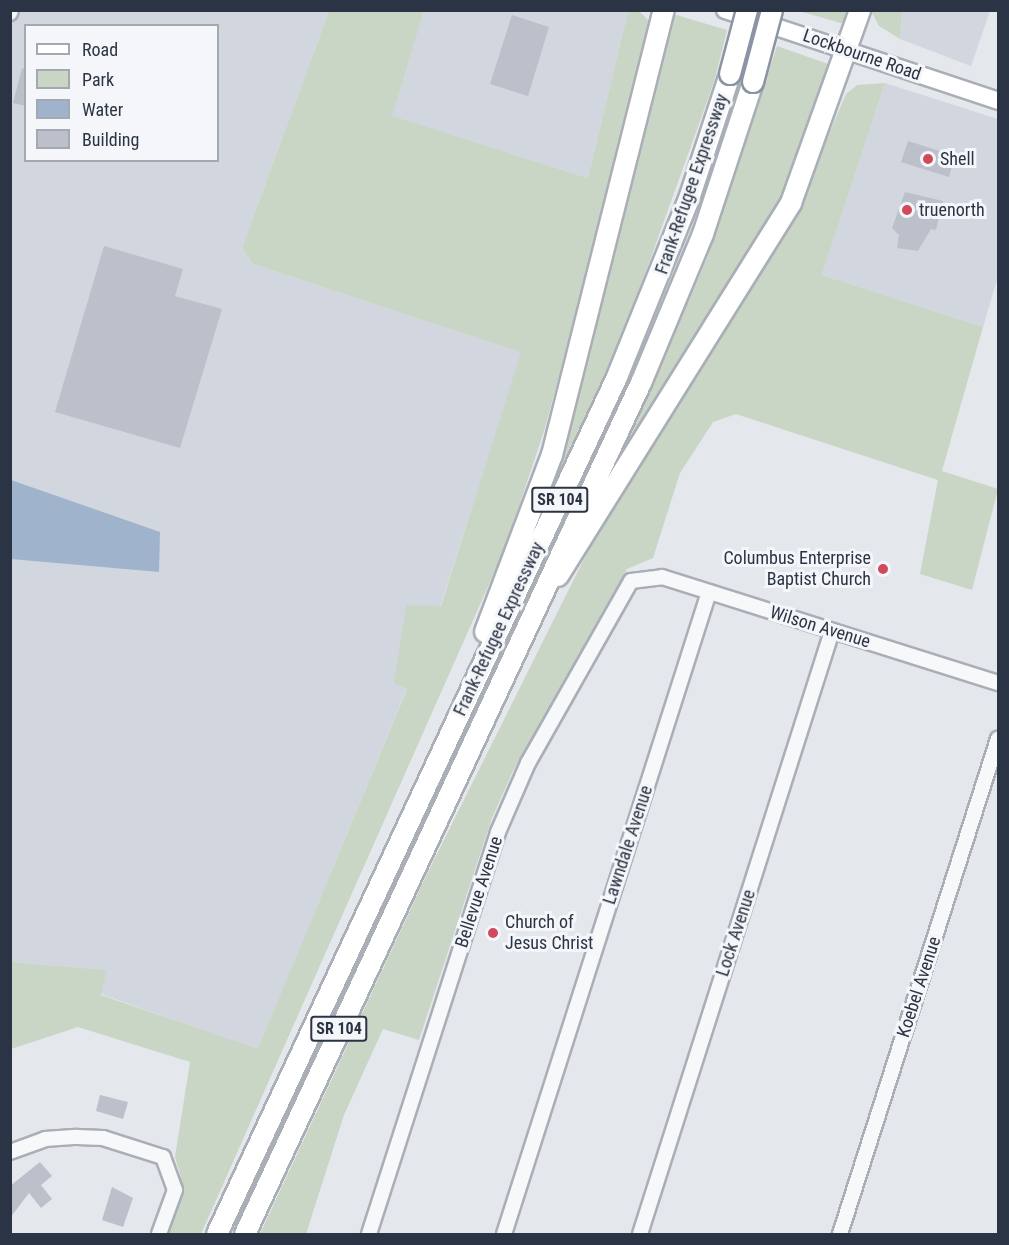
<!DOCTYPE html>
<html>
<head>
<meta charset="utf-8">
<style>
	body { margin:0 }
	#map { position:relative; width:1009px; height:1245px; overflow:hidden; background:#e4e7ec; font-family:"Roboto Condensed",sans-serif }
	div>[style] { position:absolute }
	.built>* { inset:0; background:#d2d6de }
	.green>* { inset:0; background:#c9d6c5 }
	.water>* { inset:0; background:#9fb4cc }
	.building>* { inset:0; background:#bbc0ca }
	.roads { filter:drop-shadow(2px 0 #a9aeb7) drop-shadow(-2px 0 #a9aeb7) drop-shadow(0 2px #a9aeb7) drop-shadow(0 -2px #a9aeb7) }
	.minor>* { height:14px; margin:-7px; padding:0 7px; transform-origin:7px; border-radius:7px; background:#f7f8fa }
	.major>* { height:16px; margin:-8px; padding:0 8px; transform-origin:8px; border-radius:8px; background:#fff }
	.highway>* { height:20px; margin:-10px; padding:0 10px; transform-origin:10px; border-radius:10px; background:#fff }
	.bridges { filter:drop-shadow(2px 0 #8b94a3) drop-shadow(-2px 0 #8b94a3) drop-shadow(0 2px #8b94a3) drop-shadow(0 -2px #8b94a3) }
	.highway-bridge>* { height:20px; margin:-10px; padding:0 10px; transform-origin:10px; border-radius:10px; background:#fff }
	.dots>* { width:16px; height:16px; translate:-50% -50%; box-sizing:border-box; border:3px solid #f4f6f9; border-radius:50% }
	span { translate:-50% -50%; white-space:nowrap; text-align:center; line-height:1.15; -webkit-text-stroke:6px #f4f6f9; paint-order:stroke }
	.shield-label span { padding:2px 4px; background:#f4f6f9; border:2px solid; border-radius:4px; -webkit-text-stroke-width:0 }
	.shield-label { font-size:16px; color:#2b3445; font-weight:700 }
	.street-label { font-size:18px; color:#2b3445 }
	.poi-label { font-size:18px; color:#2b3445 }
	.left { translate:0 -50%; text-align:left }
	.right { translate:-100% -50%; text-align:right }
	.frame { position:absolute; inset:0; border:12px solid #2b3445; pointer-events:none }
	.legend { position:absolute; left:24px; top:24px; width:195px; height:138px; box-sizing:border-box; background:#f4f6f9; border:2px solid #a4a8b1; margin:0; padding:8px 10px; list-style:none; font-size:18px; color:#2b3445 }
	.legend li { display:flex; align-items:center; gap:12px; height:30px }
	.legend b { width:30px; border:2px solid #a4a8b1 }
</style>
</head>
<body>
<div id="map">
	<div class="built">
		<i style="clip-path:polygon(evenodd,10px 11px,329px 11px,242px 248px,253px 264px,522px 352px,440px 607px,406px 605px,407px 688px,258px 1050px,101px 994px,107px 970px,11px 962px,10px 11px,26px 26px,218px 26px,218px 160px,26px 160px,26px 26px)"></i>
		<i style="clip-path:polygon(424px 11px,628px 11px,588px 178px,391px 116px)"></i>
		<i style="clip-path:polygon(902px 11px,990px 11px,971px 66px,900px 39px)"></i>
		<i style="clip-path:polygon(885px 83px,998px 119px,998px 276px,983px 327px,822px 275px)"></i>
	</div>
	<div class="green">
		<i style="clip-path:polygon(329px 11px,424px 11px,392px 116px,588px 178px,628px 11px,639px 11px,649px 21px,650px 39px,545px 428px,505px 548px,201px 1234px,164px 1234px,181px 1177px,175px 1157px,190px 1062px,78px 1027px,11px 1049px,10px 962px,107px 970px,101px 995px,258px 1049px,407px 689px,394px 683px,406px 605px,441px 606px,521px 352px,253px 264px,242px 248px)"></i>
		<i style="clip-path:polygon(799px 11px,854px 11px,844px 24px)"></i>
		<i style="clip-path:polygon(871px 11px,902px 11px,900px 39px,879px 26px)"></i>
		<i style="clip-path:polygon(673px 14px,727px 30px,714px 82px,623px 335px,544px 503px)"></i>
		<i style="clip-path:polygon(777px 46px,831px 65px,788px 188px,630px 450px,626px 447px,708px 256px)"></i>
		<i style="clip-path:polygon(885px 83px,822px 275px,983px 327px,942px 471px,998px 489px,972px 590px,920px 574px,938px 480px,736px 414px,713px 422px,680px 473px,653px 558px,627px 569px,513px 771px,492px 818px,419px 1040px,383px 1029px,344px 1115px,306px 1234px,260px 1234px,426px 876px,591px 545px,794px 217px,846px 94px,857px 85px)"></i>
	</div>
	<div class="water">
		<i style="clip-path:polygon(11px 480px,160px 532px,159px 572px,11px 559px)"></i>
	</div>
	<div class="building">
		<i style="clip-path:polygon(512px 15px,549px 27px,528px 96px,490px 84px)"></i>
		<i style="clip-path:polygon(22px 68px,26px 69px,26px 106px,13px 103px)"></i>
		<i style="clip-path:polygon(908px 141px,955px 156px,949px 177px,901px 162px)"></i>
		<i style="clip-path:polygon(905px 192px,943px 201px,936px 230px,931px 229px,918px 251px,897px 248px,899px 235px,892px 228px)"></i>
		<i style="clip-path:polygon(104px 246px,183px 269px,175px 296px,222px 309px,180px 448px,55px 412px)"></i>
		<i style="clip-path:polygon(100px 1095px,128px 1102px,123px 1119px,96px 1111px)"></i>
		<i style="clip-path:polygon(40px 1162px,52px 1176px,41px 1185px,52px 1199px,41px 1208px,29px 1193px,10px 1218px,10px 1186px)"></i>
		<i style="clip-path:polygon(112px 1187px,133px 1198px,123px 1227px,102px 1220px)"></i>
	</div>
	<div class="roads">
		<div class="minor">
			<i style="left:10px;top:13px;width:3px;rotate:-72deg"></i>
			<i style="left:10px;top:1152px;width:37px;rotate:-20deg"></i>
			<i style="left:45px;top:1139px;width:32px;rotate:-4deg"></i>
			<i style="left:77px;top:1137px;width:26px;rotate:2deg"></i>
			<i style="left:103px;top:1138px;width:63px;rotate:17.6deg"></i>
			<i style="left:163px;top:1157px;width:35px;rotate:70deg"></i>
			<i style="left:175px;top:1190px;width:47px;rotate:110deg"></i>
			<i style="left:369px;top:1234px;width:422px;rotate:-72.2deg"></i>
			<i style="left:498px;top:832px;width:75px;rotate:-66.5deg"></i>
			<i style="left:528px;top:763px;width:209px;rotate:-60.5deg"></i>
			<i style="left:631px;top:581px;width:31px;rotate:-7deg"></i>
			<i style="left:662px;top:577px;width:352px;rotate:17.5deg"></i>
			<i style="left:504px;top:1234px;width:674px;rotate:-72.29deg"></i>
			<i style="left:640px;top:1234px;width:633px;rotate:-72.34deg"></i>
			<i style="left:840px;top:1234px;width:520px;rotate:-72.3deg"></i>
		</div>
		<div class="major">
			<i style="left:725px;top:10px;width:288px;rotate:18.4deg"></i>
		</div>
		<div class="highway">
			<i style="left:558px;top:576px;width:440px;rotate:-58deg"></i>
			<i style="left:791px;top:203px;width:205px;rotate:-70.3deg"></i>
			<i style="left:485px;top:632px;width:189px;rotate:-69.3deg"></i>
			<i style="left:552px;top:455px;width:459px;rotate:-75.9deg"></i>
			<i style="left:217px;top:1234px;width:946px;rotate:-64.98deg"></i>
			<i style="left:617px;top:377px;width:192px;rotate:-68deg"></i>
			<i style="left:689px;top:199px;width:132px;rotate:-71.8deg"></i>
			<i style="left:245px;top:1234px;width:939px;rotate:-65.05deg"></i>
			<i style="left:641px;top:383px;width:161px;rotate:-67.4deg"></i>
			<i style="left:703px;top:234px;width:160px;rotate:-71.8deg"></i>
		</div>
	</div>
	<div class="bridges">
		<div class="highway-bridge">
			<i style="left:730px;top:74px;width:66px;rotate:-75.1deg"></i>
			<i style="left:753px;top:82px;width:74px;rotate:-75.2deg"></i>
		</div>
	</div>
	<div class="dots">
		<i style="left:928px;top:159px;background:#d1495b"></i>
		<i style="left:907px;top:210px;background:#d1495b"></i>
		<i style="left:883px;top:569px;background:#d1495b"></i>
		<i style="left:493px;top:933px;background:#d1495b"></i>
	</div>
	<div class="shield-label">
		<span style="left:560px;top:500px">SR 104</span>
		<span style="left:339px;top:1029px">SR 104</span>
	</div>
	<div class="street-label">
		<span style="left:862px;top:55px;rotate:19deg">Lockbourne Road</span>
		<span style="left:692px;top:184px;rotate:-71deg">Frank-Refugee Expressway</span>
		<span style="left:820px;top:627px;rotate:17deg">Wilson Avenue</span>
		<span style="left:499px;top:629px;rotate:-65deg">Frank-Refugee Expressway</span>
		<span style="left:628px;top:845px;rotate:-72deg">Lawndale Avenue</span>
		<span style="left:479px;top:892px;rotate:-72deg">Bellevue Avenue</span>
		<span style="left:736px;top:933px;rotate:-72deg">Lock Avenue</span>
		<span style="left:919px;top:987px;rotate:-72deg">Koebel Avenue</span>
	</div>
	<div class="poi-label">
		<span class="left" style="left:940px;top:159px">Shell</span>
		<span class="left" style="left:919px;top:210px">truenorth</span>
		<span class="right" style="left:871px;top:569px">Columbus Enterprise<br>Baptist Church</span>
		<span class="left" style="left:505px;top:933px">Church of<br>Jesus Christ</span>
	</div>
	<div class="frame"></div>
	<ul class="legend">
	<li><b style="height:8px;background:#fff"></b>Road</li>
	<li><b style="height:16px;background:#c9d6c5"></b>Park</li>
	<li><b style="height:16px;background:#9fb4cc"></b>Water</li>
	<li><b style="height:16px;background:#bbc0ca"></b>Building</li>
	</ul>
</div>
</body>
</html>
